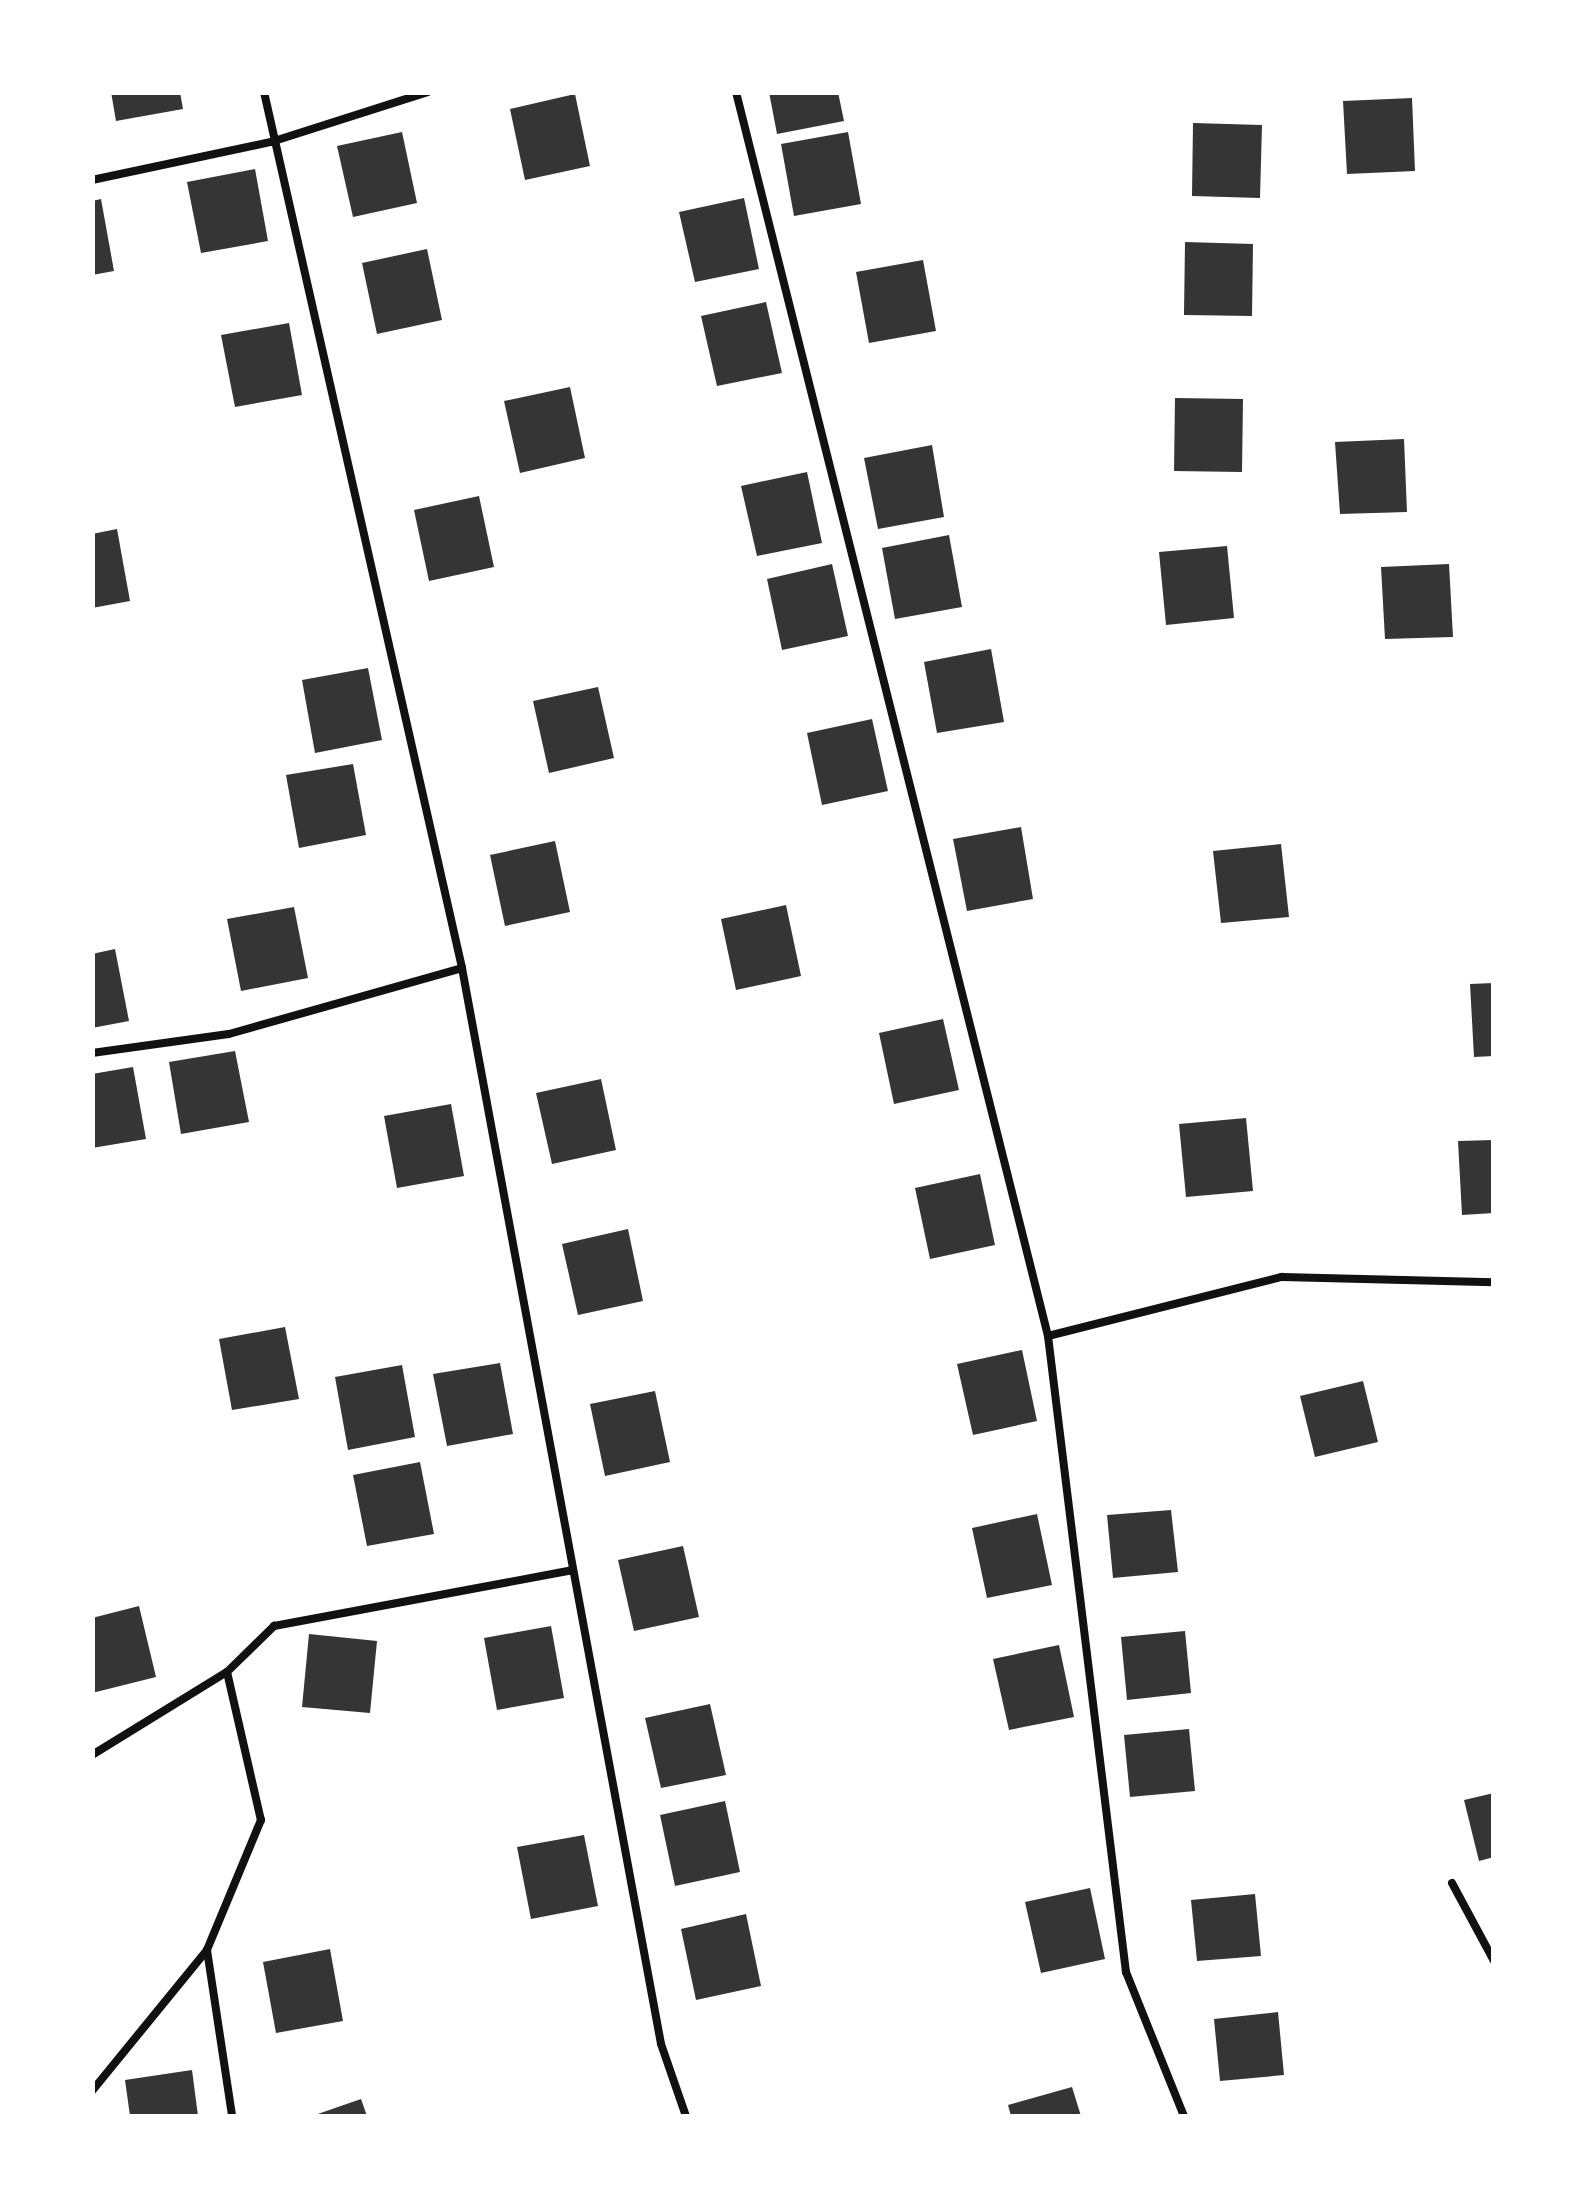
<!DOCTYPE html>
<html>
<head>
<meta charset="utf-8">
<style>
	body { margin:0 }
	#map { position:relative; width:1586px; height:2209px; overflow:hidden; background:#fff; font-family:"Fira Sans",sans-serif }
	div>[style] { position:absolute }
	.building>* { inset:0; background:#353535 }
	.service>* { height:8px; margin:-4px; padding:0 4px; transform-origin:4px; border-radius:4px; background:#111 }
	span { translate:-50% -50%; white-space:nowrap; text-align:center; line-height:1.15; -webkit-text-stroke:8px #fff; paint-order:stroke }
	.frame { position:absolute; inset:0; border:95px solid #fff; pointer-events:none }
</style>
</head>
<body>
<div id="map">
	<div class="building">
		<i style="clip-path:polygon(111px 92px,180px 92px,183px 109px,116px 121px)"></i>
		<i style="clip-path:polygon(769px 92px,838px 92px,844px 121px,777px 134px)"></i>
		<i style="clip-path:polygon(575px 94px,590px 166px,525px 180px,510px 109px)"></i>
		<i style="clip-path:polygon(1412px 98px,1415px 171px,1347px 174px,1343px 101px)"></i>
		<i style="clip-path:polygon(1193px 123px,1262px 125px,1260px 198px,1192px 196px)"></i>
		<i style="clip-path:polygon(402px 132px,417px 203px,353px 217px,337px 146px)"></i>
		<i style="clip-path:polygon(848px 132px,861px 204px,794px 216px,781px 144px)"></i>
		<i style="clip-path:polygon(255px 169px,268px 241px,201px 253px,187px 182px)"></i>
		<i style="clip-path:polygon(744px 198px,759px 269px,695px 282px,679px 212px)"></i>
		<i style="clip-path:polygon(101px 199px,114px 271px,92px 275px,92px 201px)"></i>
		<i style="clip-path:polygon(1185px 242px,1253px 244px,1252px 316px,1184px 315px)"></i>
		<i style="clip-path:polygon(427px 249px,442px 320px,377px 334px,362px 263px)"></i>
		<i style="clip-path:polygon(923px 260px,936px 331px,869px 343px,856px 272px)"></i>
		<i style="clip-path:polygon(766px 302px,782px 373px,717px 386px,701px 316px)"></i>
		<i style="clip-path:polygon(289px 323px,302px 395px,235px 407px,221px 335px)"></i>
		<i style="clip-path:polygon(570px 387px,585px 458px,520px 473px,504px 401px)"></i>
		<i style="clip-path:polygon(1175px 398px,1243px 399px,1242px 472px,1174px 471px)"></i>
		<i style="clip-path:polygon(1404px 439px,1407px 512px,1340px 514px,1335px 442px)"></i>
		<i style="clip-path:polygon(932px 445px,944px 517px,878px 529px,864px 458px)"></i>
		<i style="clip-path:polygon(807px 472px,822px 543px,757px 556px,741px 486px)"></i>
		<i style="clip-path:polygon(479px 496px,494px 567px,429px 581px,414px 510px)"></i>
		<i style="clip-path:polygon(117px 529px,130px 601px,92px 608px,92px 534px)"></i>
		<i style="clip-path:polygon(949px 535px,962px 607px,895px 619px,882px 548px)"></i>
		<i style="clip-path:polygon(1227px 546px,1234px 618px,1166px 625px,1159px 552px)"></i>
		<i style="clip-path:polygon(832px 564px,848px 636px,782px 650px,767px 579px)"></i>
		<i style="clip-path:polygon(1449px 564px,1453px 637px,1385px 639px,1381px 567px)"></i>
		<i style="clip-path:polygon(991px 649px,1004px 722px,937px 733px,924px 662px)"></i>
		<i style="clip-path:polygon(368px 668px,382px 740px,315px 753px,302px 680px)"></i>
		<i style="clip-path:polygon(598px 687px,614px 758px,549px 773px,533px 701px)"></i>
		<i style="clip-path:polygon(872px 719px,888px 791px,822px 805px,807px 733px)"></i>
		<i style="clip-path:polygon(353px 764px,366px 835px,299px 848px,286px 775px)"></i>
		<i style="clip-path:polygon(1021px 827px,1033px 899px,967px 911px,953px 839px)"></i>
		<i style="clip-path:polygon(555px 841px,570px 912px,505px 926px,490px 855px)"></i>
		<i style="clip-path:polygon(1281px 844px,1289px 917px,1221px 923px,1213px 851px)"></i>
		<i style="clip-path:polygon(786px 905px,801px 976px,736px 990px,721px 919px)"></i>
		<i style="clip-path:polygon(294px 907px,308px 978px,241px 991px,227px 919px)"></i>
		<i style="clip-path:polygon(115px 949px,129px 1021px,92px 1028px,92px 954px)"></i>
		<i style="clip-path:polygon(1494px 983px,1494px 1056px,1474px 1057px,1470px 984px)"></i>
		<i style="clip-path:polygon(943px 1019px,959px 1090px,894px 1104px,879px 1033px)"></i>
		<i style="clip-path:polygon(235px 1051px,249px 1122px,181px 1134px,169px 1062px)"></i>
		<i style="clip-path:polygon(133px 1067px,146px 1139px,92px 1148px,92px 1074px)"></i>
		<i style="clip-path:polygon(601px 1079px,616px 1150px,552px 1164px,536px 1093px)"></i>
		<i style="clip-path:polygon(451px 1104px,464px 1176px,397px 1188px,384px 1116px)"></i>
		<i style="clip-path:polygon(1246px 1118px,1253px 1191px,1186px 1197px,1179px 1124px)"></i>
		<i style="clip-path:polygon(1494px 1140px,1494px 1213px,1462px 1215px,1458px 1141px)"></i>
		<i style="clip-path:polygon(980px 1174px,995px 1245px,930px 1259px,915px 1188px)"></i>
		<i style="clip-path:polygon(628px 1229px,643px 1301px,578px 1315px,562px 1244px)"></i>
		<i style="clip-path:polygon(285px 1327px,299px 1399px,232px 1410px,219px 1339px)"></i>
		<i style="clip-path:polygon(1022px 1350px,1037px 1421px,973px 1435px,957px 1364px)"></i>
		<i style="clip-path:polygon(500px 1363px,513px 1434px,447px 1446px,433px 1374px)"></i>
		<i style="clip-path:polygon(402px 1365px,415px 1437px,348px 1450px,335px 1377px)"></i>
		<i style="clip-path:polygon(1363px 1381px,1378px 1442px,1315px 1457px,1300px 1396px)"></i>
		<i style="clip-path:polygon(655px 1391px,670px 1462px,605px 1476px,590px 1404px)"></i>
		<i style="clip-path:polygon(420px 1462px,434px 1534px,367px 1546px,353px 1475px)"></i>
		<i style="clip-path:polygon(1171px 1510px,1178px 1572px,1113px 1578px,1107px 1515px)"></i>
		<i style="clip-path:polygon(1037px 1514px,1052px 1585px,987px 1598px,972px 1528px)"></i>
		<i style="clip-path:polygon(683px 1546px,699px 1617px,634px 1631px,618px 1560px)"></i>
		<i style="clip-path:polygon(139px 1606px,156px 1677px,92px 1693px,92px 1618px)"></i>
		<i style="clip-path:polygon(551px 1626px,564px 1698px,497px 1710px,484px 1638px)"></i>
		<i style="clip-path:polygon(1185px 1631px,1191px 1693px,1127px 1700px,1121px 1637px)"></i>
		<i style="clip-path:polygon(309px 1634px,377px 1641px,370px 1713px,302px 1707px)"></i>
		<i style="clip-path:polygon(1059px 1645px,1074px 1717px,1009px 1730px,993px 1659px)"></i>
		<i style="clip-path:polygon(710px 1704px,726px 1775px,661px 1788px,645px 1718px)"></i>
		<i style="clip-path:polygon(1189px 1729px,1195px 1791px,1130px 1797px,1124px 1735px)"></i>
		<i style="clip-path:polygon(1494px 1793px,1494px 1857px,1479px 1861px,1464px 1800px)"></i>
		<i style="clip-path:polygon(725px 1801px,740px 1872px,675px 1886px,660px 1815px)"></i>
		<i style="clip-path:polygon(584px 1835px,598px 1906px,531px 1919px,517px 1847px)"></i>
		<i style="clip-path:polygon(1090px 1888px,1105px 1959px,1041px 1973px,1025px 1902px)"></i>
		<i style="clip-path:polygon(1255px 1894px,1261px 1956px,1197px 1961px,1191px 1900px)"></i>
		<i style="clip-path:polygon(746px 1914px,761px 1986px,696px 2000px,681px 1929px)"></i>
		<i style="clip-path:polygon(330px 1949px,343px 2021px,276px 2033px,263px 1962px)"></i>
		<i style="clip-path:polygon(1278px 2012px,1284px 2075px,1220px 2081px,1214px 2019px)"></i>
		<i style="clip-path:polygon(192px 2070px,198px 2116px,130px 2116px,125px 2080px)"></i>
		<i style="clip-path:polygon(1072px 2087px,1081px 2116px,1011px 2116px,1008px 2105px)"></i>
		<i style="clip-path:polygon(361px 2099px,367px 2116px,312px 2116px)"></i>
	</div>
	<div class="service">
		<i style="left:264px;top:92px;width:898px;rotate:77.26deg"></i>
		<i style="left:462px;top:968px;width:1094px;rotate:79.52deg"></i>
		<i style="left:661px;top:2044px;width:76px;rotate:70.9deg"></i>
		<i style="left:736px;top:92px;width:1283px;rotate:75.92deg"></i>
		<i style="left:1048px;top:1336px;width:241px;rotate:-14.2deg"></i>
		<i style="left:1282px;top:1277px;width:212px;rotate:1.4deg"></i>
		<i style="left:92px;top:180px;width:183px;rotate:-12deg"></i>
		<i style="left:271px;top:142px;width:165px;rotate:-17.7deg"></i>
		<i style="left:92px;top:1053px;width:138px;rotate:-7.9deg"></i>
		<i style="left:229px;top:1034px;width:242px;rotate:-15.8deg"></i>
		<i style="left:1048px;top:1336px;width:641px;rotate:83.01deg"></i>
		<i style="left:1126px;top:1972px;width:155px;rotate:68.1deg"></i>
		<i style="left:227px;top:1672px;width:152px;rotate:77.1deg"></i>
		<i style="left:261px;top:1820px;width:141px;rotate:112.6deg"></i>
		<i style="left:207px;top:1950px;width:168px;rotate:81.4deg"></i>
		<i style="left:92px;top:1755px;width:158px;rotate:-31.6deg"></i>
		<i style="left:227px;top:1672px;width:66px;rotate:-44.4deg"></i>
		<i style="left:274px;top:1626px;width:303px;rotate:-10.6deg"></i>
		<i style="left:1452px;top:1883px;width:89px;rotate:61.7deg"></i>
		<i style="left:92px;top:2091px;width:182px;rotate:-50.8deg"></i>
	</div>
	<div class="frame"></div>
</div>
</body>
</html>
